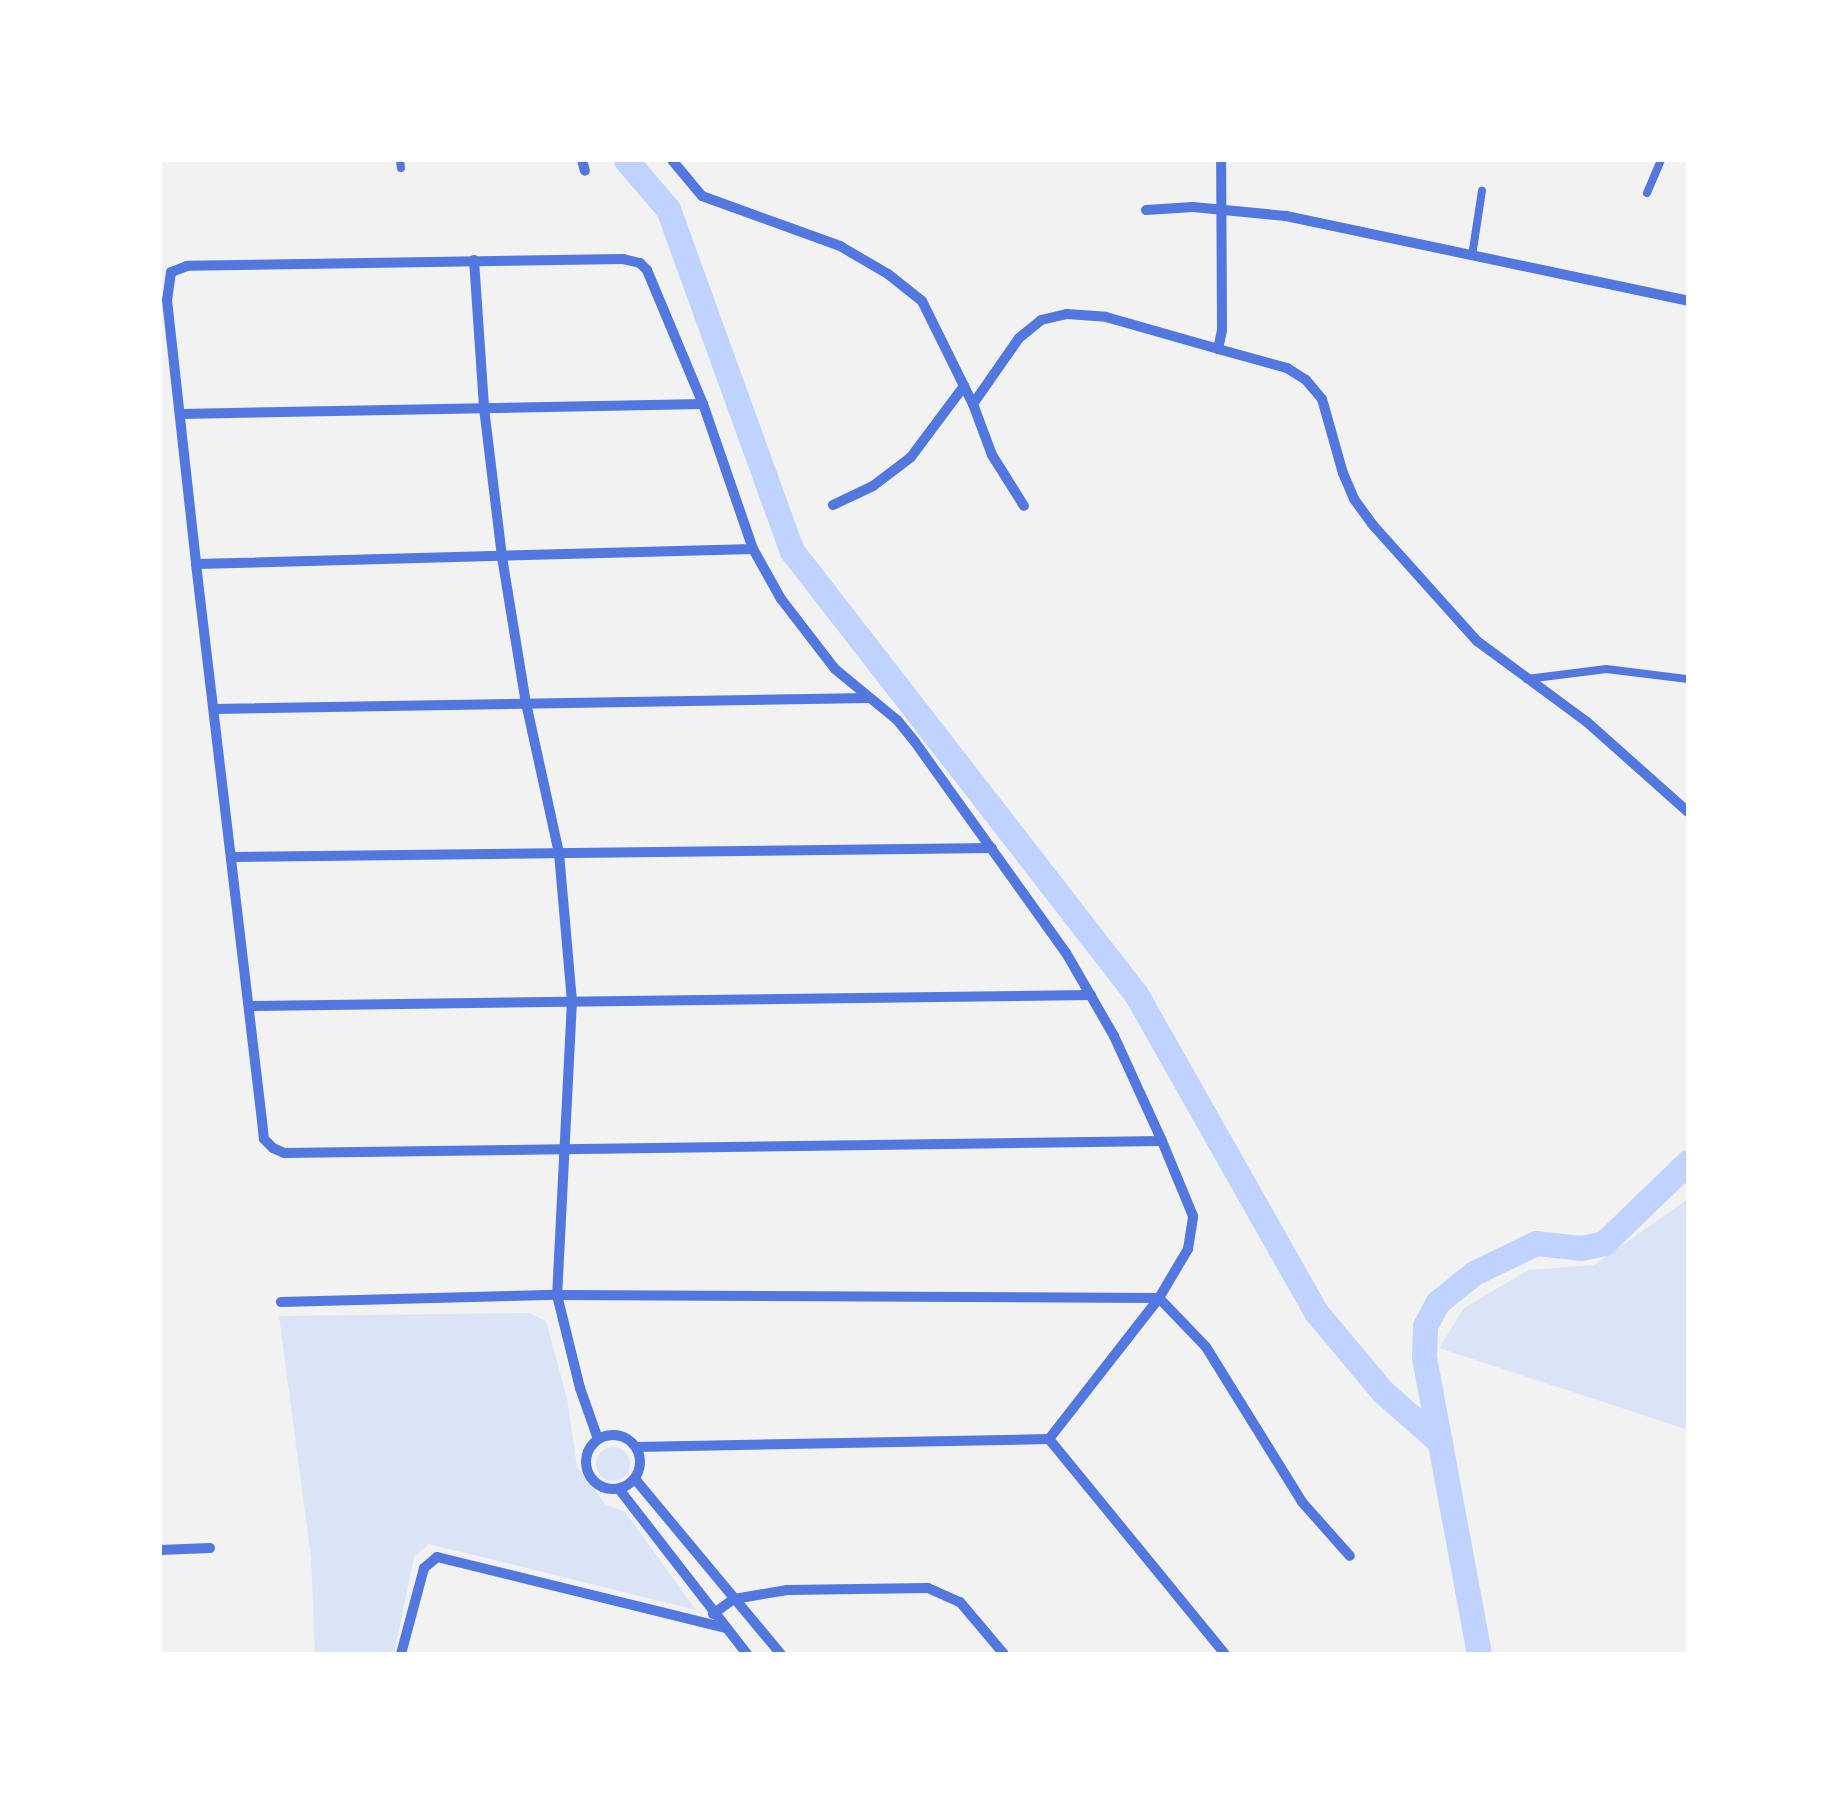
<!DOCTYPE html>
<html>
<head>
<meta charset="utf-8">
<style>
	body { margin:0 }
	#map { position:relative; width:1848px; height:1814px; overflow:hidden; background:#f2f2f2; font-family:"Roboto Serif",serif }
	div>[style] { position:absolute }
	.green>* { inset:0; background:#dbe4f7 }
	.round { border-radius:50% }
	.canal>* { height:25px; margin:-12.5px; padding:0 12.5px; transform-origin:12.5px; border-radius:12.5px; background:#bfd3fe }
	.service>* { height:8px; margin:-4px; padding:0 4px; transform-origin:4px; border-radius:4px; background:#5277de }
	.minor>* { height:10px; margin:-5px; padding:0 5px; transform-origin:5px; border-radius:5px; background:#5277de }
	.minor>.ring { margin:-5px; padding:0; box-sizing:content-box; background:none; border:10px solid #5277de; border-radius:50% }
	span { translate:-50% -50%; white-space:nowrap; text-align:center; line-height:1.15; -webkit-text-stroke:8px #fff; paint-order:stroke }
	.frame { position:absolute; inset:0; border:162px solid #fff; pointer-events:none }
</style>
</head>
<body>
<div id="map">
	<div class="green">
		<i style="clip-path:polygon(1688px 1199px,1688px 1430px,1439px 1348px,1464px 1308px,1528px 1270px,1594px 1265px)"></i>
		<i style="clip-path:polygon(529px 1313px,546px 1321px,567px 1398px,577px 1467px,605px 1504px,625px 1512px,696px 1610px,429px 1544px,414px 1557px,394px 1654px,315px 1654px,311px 1558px,279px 1316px)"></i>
		<i class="round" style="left:596px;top:1447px;width:34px;height:34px"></i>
	</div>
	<div class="canal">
		<i style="left:626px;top:160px;width:65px;rotate:49.4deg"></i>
		<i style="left:668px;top:209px;width:364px;rotate:70.1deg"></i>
		<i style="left:792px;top:551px;width:561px;rotate:52.17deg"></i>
		<i style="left:1136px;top:994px;width:365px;rotate:60.5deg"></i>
		<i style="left:1316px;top:1312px;width:104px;rotate:50.1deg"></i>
		<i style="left:1383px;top:1392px;width:76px;rotate:41.3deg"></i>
		<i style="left:1479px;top:1654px;width:303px;rotate:-100.5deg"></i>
		<i style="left:1424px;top:1356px;width:30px;rotate:-88deg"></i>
		<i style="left:1425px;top:1326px;width:27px;rotate:-62deg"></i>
		<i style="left:1438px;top:1302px;width:46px;rotate:-38.9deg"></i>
		<i style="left:1474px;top:1273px;width:69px;rotate:-25.8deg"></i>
		<i style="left:1536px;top:1243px;width:45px;rotate:6.3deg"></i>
		<i style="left:1581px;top:1248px;width:24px;rotate:-12deg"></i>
		<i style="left:1604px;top:1243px;width:117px;rotate:-44deg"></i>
	</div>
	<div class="service">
		<i style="left:400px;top:160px;width:8px;rotate:83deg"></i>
		<i style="left:1647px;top:193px;width:36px;rotate:-67deg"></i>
		<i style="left:1472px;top:256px;width:66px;rotate:-81.3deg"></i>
		<i style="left:1527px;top:679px;width:80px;rotate:-7.2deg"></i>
		<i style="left:1606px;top:669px;width:83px;rotate:7deg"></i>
	</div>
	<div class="minor">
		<i style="left:582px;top:160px;width:11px;rotate:75deg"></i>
		<i style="left:672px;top:160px;width:47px;rotate:50.2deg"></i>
		<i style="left:702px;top:196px;width:147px;rotate:19.9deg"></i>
		<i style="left:840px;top:246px;width:56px;rotate:30.3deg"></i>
		<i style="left:888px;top:274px;width:43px;rotate:38.5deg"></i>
		<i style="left:922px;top:301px;width:115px;rotate:63.7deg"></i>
		<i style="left:973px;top:404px;width:54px;rotate:69.6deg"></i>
		<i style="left:992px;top:455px;width:60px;rotate:57.9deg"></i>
		<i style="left:1146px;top:210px;width:47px;rotate:-3.7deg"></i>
		<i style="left:1193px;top:207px;width:93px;rotate:5.5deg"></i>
		<i style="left:1286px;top:216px;width:411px;rotate:11.9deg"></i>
		<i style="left:474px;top:260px;width:148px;rotate:86.1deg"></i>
		<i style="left:484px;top:408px;width:150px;rotate:83.1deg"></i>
		<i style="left:502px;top:557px;width:148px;rotate:80.7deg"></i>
		<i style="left:526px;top:703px;width:154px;rotate:77.6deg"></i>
		<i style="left:559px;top:853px;width:149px;rotate:85deg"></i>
		<i style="left:572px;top:1001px;width:294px;rotate:92.9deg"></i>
		<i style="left:557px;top:1295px;width:96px;rotate:76.1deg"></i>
		<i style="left:580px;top:1388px;width:54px;rotate:70.6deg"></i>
		<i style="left:1218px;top:349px;width:72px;rotate:15.4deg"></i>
		<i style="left:1287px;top:368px;width:22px;rotate:32deg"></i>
		<i style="left:1306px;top:380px;width:25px;rotate:50deg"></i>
		<i style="left:1322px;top:399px;width:77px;rotate:74.2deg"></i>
		<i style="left:1343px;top:473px;width:28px;rotate:67deg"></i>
		<i style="left:1354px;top:499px;width:31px;rotate:54deg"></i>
		<i style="left:1372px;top:524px;width:157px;rotate:48.1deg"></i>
		<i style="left:1477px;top:641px;width:137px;rotate:36.4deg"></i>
		<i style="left:1587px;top:722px;width:135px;rotate:41.7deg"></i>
		<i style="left:973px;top:404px;width:80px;rotate:-55.1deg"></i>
		<i style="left:1019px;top:338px;width:28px;rotate:-39deg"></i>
		<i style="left:1041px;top:320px;width:27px;rotate:-13deg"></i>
		<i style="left:1067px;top:314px;width:39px;rotate:4deg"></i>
		<i style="left:1106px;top:317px;width:116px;rotate:15.9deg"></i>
		<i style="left:1218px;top:349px;width:19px;rotate:-78deg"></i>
		<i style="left:1222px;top:330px;width:170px;rotate:-90.3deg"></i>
		<i style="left:180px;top:414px;width:523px;rotate:-1.1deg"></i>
		<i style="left:833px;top:505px;width:44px;rotate:-25.4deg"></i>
		<i style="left:873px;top:486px;width:48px;rotate:-37.3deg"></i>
		<i style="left:911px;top:457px;width:89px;rotate:-53.3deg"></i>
		<i style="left:196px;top:564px;width:557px;rotate:-1.54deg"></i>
		<i style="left:215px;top:709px;width:654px;rotate:-0.96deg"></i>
		<i style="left:232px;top:857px;width:760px;rotate:-0.68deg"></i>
		<i style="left:249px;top:1006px;width:842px;rotate:-0.75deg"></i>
		<i style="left:281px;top:1302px;width:276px;rotate:-1.5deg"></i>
		<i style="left:557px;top:1295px;width:602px;rotate:0.29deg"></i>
		<i style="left:1159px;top:1298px;width:68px;rotate:46.2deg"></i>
		<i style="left:1206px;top:1347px;width:182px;rotate:58.2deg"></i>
		<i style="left:1302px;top:1502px;width:72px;rotate:48.4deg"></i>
		<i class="ring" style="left:586px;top:1435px;width:44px;height:44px"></i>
		<i style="left:1049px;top:1439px;width:179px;rotate:-52deg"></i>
		<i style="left:1159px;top:1298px;width:57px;rotate:-59.4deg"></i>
		<i style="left:1188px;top:1249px;width:33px;rotate:-81deg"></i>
		<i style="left:1193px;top:1216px;width:81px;rotate:-112.5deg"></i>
		<i style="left:1162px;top:1141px;width:115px;rotate:-114.6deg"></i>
		<i style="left:1114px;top:1036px;width:96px;rotate:-120deg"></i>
		<i style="left:1066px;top:953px;width:259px;rotate:-125.6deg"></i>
		<i style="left:915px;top:742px;width:28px;rotate:-129deg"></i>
		<i style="left:897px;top:720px;width:80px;rotate:-140.6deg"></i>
		<i style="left:835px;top:669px;width:88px;rotate:-127.6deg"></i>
		<i style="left:781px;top:599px;width:57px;rotate:-119.2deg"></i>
		<i style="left:753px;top:549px;width:153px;rotate:-109deg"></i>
		<i style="left:703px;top:404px;width:145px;rotate:-112.7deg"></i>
		<i style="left:647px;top:270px;width:10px;rotate:-135deg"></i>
		<i style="left:640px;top:263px;width:17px;rotate:-167deg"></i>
		<i style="left:623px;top:259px;width:436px;rotate:179.1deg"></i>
		<i style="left:187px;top:266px;width:17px;rotate:159deg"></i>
		<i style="left:171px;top:272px;width:28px;rotate:98deg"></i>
		<i style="left:167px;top:300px;width:266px;rotate:83.7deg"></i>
		<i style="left:196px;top:564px;width:561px;rotate:83.24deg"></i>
		<i style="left:262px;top:1121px;width:18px;rotate:84deg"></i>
		<i style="left:264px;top:1139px;width:13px;rotate:45deg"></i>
		<i style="left:273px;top:1148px;width:12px;rotate:24deg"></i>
		<i style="left:284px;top:1153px;width:878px;rotate:-0.78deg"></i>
		<i style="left:1049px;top:1439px;width:278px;rotate:50.7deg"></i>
		<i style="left:636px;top:1447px;width:413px;rotate:-1.1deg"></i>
		<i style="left:635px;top:1479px;width:228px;rotate:50.2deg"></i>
		<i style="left:619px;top:1489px;width:209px;rotate:52.2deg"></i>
		<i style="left:160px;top:1550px;width:50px;rotate:-2.3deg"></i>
		<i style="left:713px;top:1614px;width:26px;rotate:-36deg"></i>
		<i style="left:734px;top:1599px;width:54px;rotate:-9.6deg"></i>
		<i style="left:787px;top:1590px;width:141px;rotate:-0.8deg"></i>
		<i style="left:928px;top:1588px;width:35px;rotate:24deg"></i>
		<i style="left:960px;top:1602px;width:68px;rotate:49.8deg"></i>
		<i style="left:401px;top:1654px;width:89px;rotate:-75deg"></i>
		<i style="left:424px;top:1568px;width:17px;rotate:-40deg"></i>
		<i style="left:437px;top:1557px;width:297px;rotate:13.8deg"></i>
	</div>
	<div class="frame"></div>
</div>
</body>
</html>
